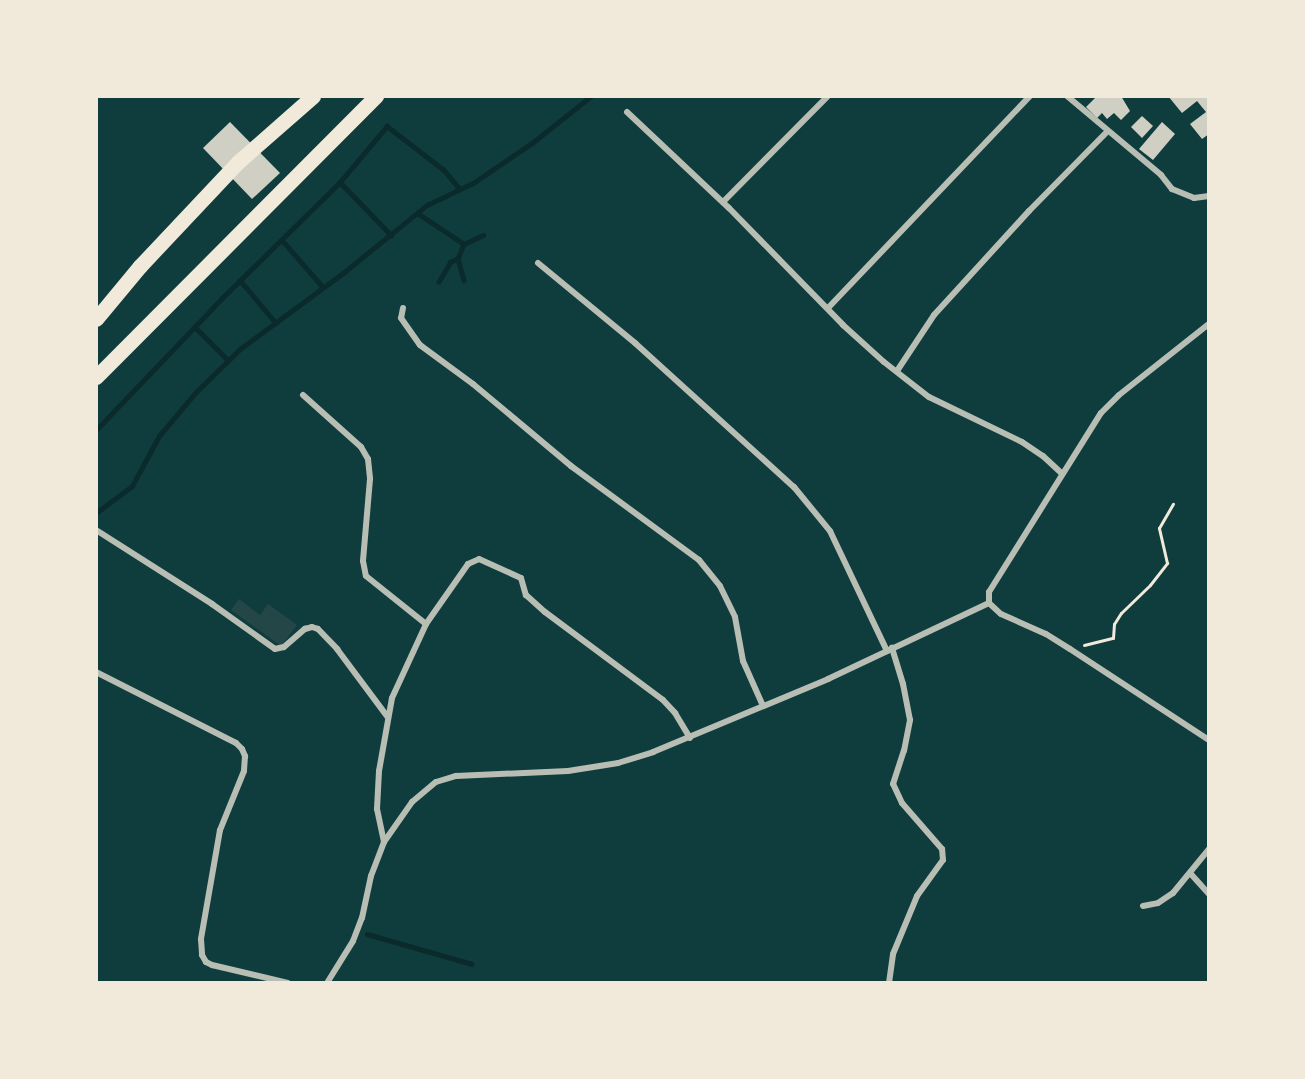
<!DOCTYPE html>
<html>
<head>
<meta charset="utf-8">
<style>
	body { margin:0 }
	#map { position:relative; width:1305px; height:1079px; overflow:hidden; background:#0f3d3e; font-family:"DM Sans",sans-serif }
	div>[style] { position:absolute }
	.green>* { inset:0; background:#244646 }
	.stream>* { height:4.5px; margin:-2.25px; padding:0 2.25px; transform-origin:2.25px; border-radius:2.25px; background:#0a2a2b }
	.building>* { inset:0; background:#cfcfc3 }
	.path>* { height:3px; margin:-1.5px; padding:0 1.5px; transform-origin:1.5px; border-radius:1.5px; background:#f1e9da }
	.minor>* { height:6px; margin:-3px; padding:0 3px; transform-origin:3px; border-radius:3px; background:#b8beb3 }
	.motorway>* { height:15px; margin:-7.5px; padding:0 7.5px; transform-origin:7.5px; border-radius:7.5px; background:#f1e9da }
	span { translate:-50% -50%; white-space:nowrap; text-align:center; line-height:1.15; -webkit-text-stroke:4.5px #f1e9da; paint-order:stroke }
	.frame { position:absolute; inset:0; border:98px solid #f1e9da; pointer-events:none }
</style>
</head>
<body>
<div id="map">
	<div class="green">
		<i style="clip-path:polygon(239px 599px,260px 615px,268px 604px,297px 625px,281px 646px,231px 610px)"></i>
	</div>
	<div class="stream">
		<i style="left:340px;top:182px;width:74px;rotate:46.1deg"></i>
		<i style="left:419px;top:214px;width:54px;rotate:33.7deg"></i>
		<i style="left:464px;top:244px;width:16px;rotate:112deg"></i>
		<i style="left:458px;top:259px;width:8px;rotate:157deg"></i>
		<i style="left:451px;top:262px;width:23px;rotate:121deg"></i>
		<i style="left:282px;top:240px;width:62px;rotate:48.9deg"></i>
		<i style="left:464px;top:244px;width:21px;rotate:-25deg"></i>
		<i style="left:458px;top:259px;width:22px;rotate:74deg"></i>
		<i style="left:240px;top:280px;width:56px;rotate:50.1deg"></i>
		<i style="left:195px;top:327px;width:47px;rotate:45deg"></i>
		<i style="left:96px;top:430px;width:182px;rotate:-46.3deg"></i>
		<i style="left:222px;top:298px;width:165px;rotate:-44.5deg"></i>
		<i style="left:340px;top:182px;width:73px;rotate:-50deg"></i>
		<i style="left:387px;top:126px;width:72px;rotate:37.7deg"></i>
		<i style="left:444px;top:170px;width:25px;rotate:50deg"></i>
		<i style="left:96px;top:513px;width:45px;rotate:-36.9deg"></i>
		<i style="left:132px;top:486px;width:57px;rotate:-61.6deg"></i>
		<i style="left:159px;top:436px;width:57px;rotate:-49.9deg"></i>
		<i style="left:196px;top:392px;width:62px;rotate:-44.3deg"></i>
		<i style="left:240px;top:349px;width:128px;rotate:-36.4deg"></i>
		<i style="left:343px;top:273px;width:108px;rotate:-39deg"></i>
		<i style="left:427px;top:205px;width:51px;rotate:-25.6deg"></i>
		<i style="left:473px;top:183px;width:71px;rotate:-34.1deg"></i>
		<i style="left:532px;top:143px;width:75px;rotate:-38.5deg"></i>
		<i style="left:367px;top:934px;width:109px;rotate:15.9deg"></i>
	</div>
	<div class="building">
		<i style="clip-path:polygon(1097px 96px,1121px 96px,1130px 111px,1121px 120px,1114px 113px,1107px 119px,1102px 113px,1097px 118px,1086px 107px)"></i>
		<i style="clip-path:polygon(1168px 96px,1209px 96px,1209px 134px,1202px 139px,1190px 124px,1206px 112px,1197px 101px,1182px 113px)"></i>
		<i style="clip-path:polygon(1142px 116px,1153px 126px,1142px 138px,1131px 127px)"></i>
		<i style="clip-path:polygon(230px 122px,280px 173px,252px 199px,203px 148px)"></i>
		<i style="clip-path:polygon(1162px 122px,1175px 134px,1153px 160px,1139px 149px)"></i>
	</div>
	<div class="path">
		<i style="left:1084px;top:645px;width:30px;rotate:-14deg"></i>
		<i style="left:1113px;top:638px;width:14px;rotate:-86deg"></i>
		<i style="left:1114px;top:624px;width:13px;rotate:-58deg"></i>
		<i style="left:1121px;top:613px;width:40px;rotate:-44deg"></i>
		<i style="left:1150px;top:585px;width:28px;rotate:-52deg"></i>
		<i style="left:1167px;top:563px;width:36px;rotate:-103deg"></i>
		<i style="left:1159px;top:528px;width:28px;rotate:-60deg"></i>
	</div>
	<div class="minor">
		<i style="left:1067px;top:96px;width:123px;rotate:40deg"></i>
		<i style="left:1161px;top:175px;width:18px;rotate:52deg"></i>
		<i style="left:1172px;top:189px;width:24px;rotate:22deg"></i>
		<i style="left:1194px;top:198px;width:15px;rotate:-8deg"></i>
		<i style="left:627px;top:112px;width:140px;rotate:43.3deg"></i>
		<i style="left:729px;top:208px;width:163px;rotate:45.7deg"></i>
		<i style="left:843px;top:325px;width:55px;rotate:42.1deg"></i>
		<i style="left:884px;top:362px;width:57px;rotate:37.9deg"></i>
		<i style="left:929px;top:397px;width:103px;rotate:25.8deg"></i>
		<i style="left:1022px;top:442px;width:25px;rotate:34deg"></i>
		<i style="left:1043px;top:456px;width:25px;rotate:43deg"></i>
		<i style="left:723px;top:202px;width:149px;rotate:-45.3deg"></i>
		<i style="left:538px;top:263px;width:126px;rotate:39.5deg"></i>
		<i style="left:635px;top:343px;width:215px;rotate:42.2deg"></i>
		<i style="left:794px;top:487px;width:57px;rotate:50.7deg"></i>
		<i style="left:830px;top:531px;width:133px;rotate:64.6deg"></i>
		<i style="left:403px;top:308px;width:10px;rotate:101deg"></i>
		<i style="left:401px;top:318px;width:33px;rotate:55deg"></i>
		<i style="left:420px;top:345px;width:66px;rotate:36.3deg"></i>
		<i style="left:473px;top:384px;width:128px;rotate:39.9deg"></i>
		<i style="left:571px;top:466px;width:159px;rotate:36.3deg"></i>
		<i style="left:699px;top:560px;width:33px;rotate:51deg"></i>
		<i style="left:720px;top:586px;width:34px;rotate:64deg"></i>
		<i style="left:735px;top:617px;width:45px;rotate:79.7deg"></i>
		<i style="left:743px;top:661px;width:49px;rotate:66deg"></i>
		<i style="left:828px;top:308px;width:293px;rotate:-46.4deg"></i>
		<i style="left:897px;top:371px;width:67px;rotate:-56.5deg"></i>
		<i style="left:934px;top:315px;width:141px;rotate:-47.6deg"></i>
		<i style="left:1029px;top:211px;width:111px;rotate:-45.4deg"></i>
		<i style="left:303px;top:395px;width:78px;rotate:41.9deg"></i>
		<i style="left:361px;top:447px;width:14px;rotate:60deg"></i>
		<i style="left:368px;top:459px;width:20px;rotate:84deg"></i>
		<i style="left:370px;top:479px;width:82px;rotate:94.9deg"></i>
		<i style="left:363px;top:561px;width:15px;rotate:79deg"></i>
		<i style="left:366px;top:576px;width:77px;rotate:38.7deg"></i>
		<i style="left:96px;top:530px;width:138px;rotate:32.5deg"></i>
		<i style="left:212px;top:604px;width:77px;rotate:35.5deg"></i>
		<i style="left:275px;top:649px;width:9px;rotate:-13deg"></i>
		<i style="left:284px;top:647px;width:28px;rotate:-41deg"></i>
		<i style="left:305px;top:629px;width:7px;rotate:-16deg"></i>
		<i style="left:312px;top:627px;width:6px;rotate:18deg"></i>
		<i style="left:318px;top:629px;width:28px;rotate:46deg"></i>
		<i style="left:337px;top:649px;width:84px;rotate:53.3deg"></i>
		<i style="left:989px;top:603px;width:11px;rotate:-90deg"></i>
		<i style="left:989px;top:592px;width:211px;rotate:-58deg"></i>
		<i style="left:1101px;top:413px;width:25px;rotate:-45deg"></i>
		<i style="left:1119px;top:395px;width:115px;rotate:-38.3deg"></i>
		<i style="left:989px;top:603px;width:16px;rotate:43deg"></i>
		<i style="left:1001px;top:614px;width:49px;rotate:24deg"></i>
		<i style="left:1046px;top:634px;width:28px;rotate:32deg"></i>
		<i style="left:1070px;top:649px;width:166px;rotate:33.2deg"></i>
		<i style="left:96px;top:672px;width:157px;rotate:26.9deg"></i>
		<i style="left:236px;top:743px;width:8px;rotate:45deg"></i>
		<i style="left:242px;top:749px;width:8px;rotate:67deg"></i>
		<i style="left:245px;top:756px;width:15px;rotate:94deg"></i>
		<i style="left:244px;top:771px;width:64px;rotate:112.1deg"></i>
		<i style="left:220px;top:830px;width:111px;rotate:99.9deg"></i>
		<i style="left:201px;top:939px;width:16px;rotate:86deg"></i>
		<i style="left:202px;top:955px;width:8px;rotate:60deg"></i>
		<i style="left:206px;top:962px;width:7px;rotate:27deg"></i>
		<i style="left:212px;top:965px;width:78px;rotate:13.3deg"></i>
		<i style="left:384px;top:842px;width:34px;rotate:-102deg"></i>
		<i style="left:377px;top:809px;width:38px;rotate:-87deg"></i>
		<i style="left:379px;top:771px;width:74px;rotate:-79.9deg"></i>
		<i style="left:392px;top:698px;width:81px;rotate:-65.3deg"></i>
		<i style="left:426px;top:624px;width:73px;rotate:-55deg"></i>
		<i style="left:468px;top:564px;width:12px;rotate:-24deg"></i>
		<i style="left:479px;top:559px;width:46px;rotate:24.3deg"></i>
		<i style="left:521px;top:578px;width:18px;rotate:74deg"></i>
		<i style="left:526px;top:595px;width:25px;rotate:42deg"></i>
		<i style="left:545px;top:612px;width:147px;rotate:36.7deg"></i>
		<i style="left:663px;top:700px;width:18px;rotate:47deg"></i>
		<i style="left:675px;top:713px;width:29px;rotate:59deg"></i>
		<i style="left:1190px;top:873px;width:28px;rotate:48deg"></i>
		<i style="left:1143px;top:906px;width:15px;rotate:-11deg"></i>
		<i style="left:1158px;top:903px;width:18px;rotate:-34deg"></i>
		<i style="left:1173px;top:893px;width:57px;rotate:-50.7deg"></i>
		<i style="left:327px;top:983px;width:49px;rotate:-58.2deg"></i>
		<i style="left:353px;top:941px;width:25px;rotate:-69deg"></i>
		<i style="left:362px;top:918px;width:43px;rotate:-77.9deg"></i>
		<i style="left:371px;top:876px;width:36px;rotate:-69deg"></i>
		<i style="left:384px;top:842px;width:49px;rotate:-55deg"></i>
		<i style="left:412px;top:802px;width:31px;rotate:-40deg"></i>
		<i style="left:436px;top:782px;width:21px;rotate:-17deg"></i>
		<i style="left:456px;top:776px;width:112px;rotate:-2.6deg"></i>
		<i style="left:568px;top:771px;width:51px;rotate:-9.1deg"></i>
		<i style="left:618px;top:763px;width:37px;rotate:-17deg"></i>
		<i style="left:653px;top:752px;width:190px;rotate:-22.6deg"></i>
		<i style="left:828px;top:679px;width:178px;rotate:-25.3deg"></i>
		<i style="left:889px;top:983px;width:29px;rotate:-82deg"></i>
		<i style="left:893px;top:954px;width:63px;rotate:-67.5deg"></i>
		<i style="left:917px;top:896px;width:44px;rotate:-54.2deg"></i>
		<i style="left:943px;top:860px;width:11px;rotate:-95deg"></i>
		<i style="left:942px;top:849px;width:61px;rotate:-131deg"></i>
		<i style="left:902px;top:803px;width:21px;rotate:-115deg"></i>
		<i style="left:893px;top:784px;width:35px;rotate:-72deg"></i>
		<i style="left:904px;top:751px;width:32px;rotate:-79deg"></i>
		<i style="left:910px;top:720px;width:37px;rotate:-101deg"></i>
		<i style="left:903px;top:684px;width:38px;rotate:-107deg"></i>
	</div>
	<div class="motorway">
		<i style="left:96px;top:319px;width:69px;rotate:-50.3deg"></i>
		<i style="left:140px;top:266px;width:143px;rotate:-46.7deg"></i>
		<i style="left:238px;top:162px;width:100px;rotate:-41.3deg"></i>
		<i style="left:96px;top:377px;width:397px;rotate:-45.1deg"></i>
	</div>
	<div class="frame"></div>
</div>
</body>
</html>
